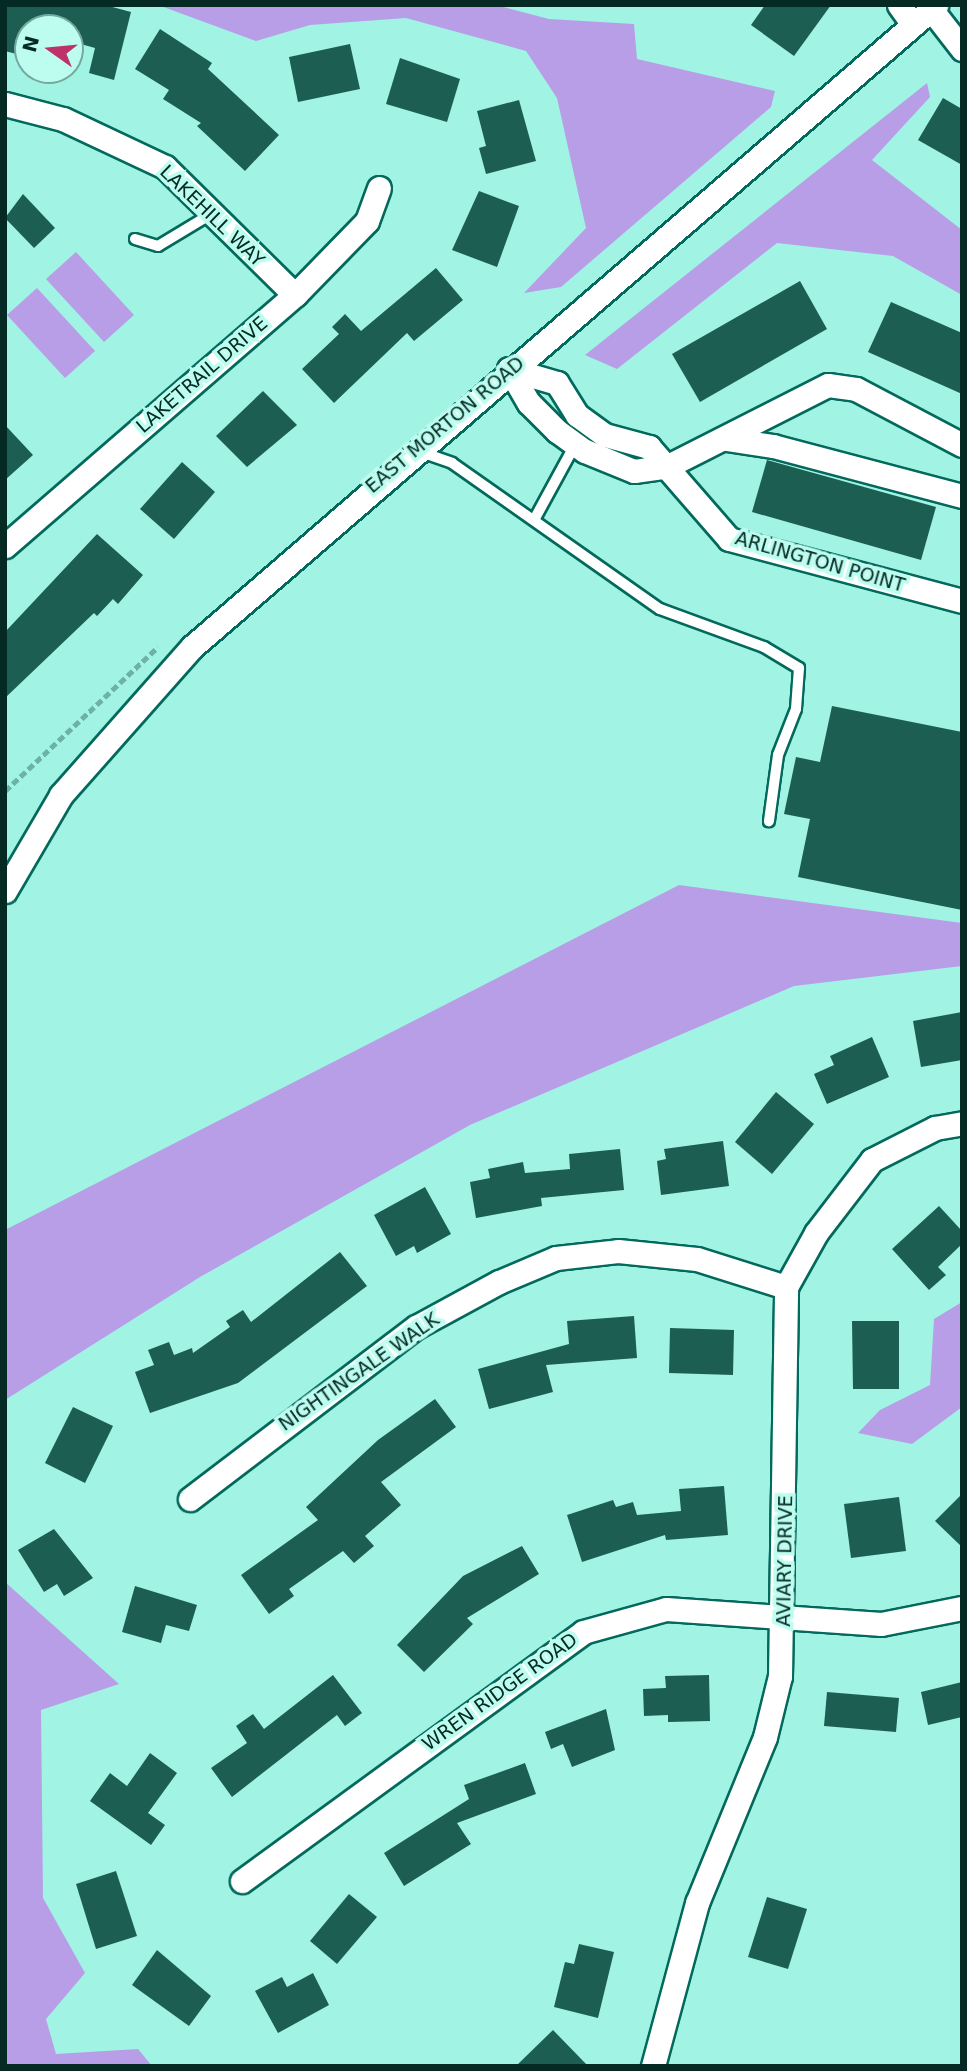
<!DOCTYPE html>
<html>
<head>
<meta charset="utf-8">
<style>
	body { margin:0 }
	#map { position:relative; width:967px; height:2071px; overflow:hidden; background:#a1f3e3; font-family:"DejaVu Sans",sans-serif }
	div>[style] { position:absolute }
	.green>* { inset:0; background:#b89ee7 }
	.building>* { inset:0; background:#1d5e53 }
	.path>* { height:4.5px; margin-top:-2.25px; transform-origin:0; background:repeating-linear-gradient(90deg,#6eb2a5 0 7px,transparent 0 10.5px) }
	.roads { filter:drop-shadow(2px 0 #03695c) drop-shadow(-2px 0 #03695c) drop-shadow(0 2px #03695c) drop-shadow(0 -2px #03695c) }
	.service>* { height:10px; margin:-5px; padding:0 5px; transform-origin:5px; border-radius:5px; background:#fff }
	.minor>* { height:23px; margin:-11.5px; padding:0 11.5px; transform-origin:11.5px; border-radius:11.5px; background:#fff }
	span { translate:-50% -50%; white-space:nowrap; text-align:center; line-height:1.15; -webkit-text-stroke:7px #bdfdef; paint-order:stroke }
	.street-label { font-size:19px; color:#052a24 }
	.frame { position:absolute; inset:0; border:7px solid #052a24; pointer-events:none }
	.north { position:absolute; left:14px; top:14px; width:70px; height:70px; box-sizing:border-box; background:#bdfdef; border:2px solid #73a99e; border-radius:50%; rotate:285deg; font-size:19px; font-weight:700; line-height:28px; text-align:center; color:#052a24 }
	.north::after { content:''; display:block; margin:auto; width:24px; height:32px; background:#bd326b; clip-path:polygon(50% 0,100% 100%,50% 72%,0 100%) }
</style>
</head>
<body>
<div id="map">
	<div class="green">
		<i style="clip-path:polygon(158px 5px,496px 5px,549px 19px,634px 24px,637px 59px,775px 91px,771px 107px,561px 287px,524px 293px,586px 228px,557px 98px,526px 51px,406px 18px,310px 25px,256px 41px)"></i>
		<i style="clip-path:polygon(927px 83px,930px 97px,872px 160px,962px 230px,962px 295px,893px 256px,777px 243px,617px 369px,585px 355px)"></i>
		<i style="clip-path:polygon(76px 252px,134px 315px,104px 342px,46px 279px)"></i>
		<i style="clip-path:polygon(37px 288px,95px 351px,65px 378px,7px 315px)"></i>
		<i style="clip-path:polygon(679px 885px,962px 923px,962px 966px,794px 986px,470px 1125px,200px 1277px,5px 1400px,5px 1230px)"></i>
		<i style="clip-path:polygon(962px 1302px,962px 1407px,912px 1444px,858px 1433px,880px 1410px,930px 1385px,934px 1319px)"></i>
		<i style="clip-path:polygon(5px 1582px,119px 1684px,41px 1710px,43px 1898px,85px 1973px,46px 2019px,56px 2054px,138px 2049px,152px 2066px,5px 2066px)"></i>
	</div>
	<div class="building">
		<i style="clip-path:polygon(5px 5px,105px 5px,131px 12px,114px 80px,89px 73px,95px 48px,70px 41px,70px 28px,28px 28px,28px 57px,5px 51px)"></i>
		<i style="clip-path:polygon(765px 5px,831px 5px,794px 56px,751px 25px)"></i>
		<i style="clip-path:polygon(160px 29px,212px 63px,208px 69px,279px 135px,245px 171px,197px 126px,201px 123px,163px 99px,169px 90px,135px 69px)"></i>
		<i style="clip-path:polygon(350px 44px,360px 89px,298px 102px,289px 57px)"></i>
		<i style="clip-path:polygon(400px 58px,460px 79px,447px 122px,386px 104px)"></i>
		<i style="clip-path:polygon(943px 98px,962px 109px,962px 165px,918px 140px)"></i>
		<i style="clip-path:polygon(519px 100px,536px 161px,486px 174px,479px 148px,486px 146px,477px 111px)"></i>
		<i style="clip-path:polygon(479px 191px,519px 206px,497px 267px,452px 250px)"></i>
		<i style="clip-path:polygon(23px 194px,55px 228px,34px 248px,5px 218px)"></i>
		<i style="clip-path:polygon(436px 268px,463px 300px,414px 341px,407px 333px,334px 403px,302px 369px,339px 334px,332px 327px,345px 314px,361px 331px)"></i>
		<i style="clip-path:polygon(800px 281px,827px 329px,700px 402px,672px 354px)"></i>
		<i style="clip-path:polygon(891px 302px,962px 333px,962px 394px,868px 352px)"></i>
		<i style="clip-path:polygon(263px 391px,297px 425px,247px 467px,216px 436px)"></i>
		<i style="clip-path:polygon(5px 425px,33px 455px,5px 480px)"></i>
		<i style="clip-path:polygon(767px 460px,936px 507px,921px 560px,752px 512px)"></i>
		<i style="clip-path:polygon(182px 462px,215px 492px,174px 539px,140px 509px)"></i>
		<i style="clip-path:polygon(97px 534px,143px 575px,118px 604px,113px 599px,97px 616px,94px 613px,5px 698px,5px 632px)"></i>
		<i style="clip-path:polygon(832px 706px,962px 732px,962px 910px,798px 877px,810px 819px,784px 814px,796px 757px,820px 762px)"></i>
		<i style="clip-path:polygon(962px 1012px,962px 1060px,921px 1067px,913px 1021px)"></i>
		<i style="clip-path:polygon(872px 1037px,889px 1077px,827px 1104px,814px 1074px,834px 1065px,830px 1056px)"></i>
		<i style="clip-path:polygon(776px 1092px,814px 1124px,772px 1174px,735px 1142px)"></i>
		<i style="clip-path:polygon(723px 1141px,729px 1186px,661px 1195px,657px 1161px,666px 1159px,664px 1149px)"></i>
		<i style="clip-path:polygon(620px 1149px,624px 1190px,541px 1198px,542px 1206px,476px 1218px,470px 1182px,490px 1178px,488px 1169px,523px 1162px,525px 1173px,570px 1169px,569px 1154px)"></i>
		<i style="clip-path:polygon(425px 1187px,451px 1234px,417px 1253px,414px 1246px,396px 1256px,374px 1215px)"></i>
		<i style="clip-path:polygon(939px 1206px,962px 1231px,962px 1244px,938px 1267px,946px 1275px,929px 1290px,892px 1249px)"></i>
		<i style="clip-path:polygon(340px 1252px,367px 1286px,238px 1383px,150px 1413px,135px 1372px,154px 1365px,148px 1350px,169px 1342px,174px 1355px,192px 1348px,193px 1353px,230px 1327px,226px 1321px,243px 1310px,251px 1322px)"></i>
		<i style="clip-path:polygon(634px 1316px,637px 1358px,546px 1365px,553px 1392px,489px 1409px,478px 1369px,569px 1344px,567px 1321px)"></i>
		<i style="clip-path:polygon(852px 1321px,899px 1321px,899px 1389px,853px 1389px)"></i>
		<i style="clip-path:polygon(670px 1328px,734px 1330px,733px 1375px,669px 1373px)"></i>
		<i style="clip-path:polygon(435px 1399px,456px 1427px,381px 1482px,401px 1505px,365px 1536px,374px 1546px,354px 1563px,343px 1551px,289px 1589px,294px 1596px,269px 1614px,241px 1575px,318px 1520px,306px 1507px,378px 1440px)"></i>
		<i style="clip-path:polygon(73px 1407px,113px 1426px,85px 1483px,45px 1463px)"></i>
		<i style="clip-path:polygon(724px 1486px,728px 1535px,666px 1540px,665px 1535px,582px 1562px,567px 1515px,613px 1500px,616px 1507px,633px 1502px,637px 1515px,681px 1511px,679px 1489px)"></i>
		<i style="clip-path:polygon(962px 1494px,962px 1547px,935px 1521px)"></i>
		<i style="clip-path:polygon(899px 1497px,906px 1551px,851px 1558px,844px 1504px)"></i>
		<i style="clip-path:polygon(54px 1529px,93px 1578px,64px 1596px,57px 1584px,44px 1592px,18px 1550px)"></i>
		<i style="clip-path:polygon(522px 1546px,539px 1574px,467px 1618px,473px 1624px,424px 1672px,397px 1645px,463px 1576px)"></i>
		<i style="clip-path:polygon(135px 1586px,197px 1605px,189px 1631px,166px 1625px,161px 1643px,122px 1632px)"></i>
		<i style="clip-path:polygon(333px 1675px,362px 1713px,345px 1726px,337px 1715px,232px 1797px,211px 1768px,247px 1743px,236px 1726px,253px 1714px,264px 1729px)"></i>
		<i style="clip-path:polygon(709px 1675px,710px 1721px,668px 1722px,668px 1715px,644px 1716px,643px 1689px,666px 1688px,665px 1676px)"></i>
		<i style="clip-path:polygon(962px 1682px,962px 1717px,928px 1725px,921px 1692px)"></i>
		<i style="clip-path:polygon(827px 1692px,899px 1698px,896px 1732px,824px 1726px)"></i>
		<i style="clip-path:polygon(606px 1709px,615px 1750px,572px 1767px,563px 1744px,551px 1749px,545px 1732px)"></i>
		<i style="clip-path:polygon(150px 1753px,177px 1773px,148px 1813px,165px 1825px,151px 1845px,90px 1801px,110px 1773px,127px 1786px)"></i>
		<i style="clip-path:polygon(525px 1763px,536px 1794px,457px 1823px,471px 1844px,404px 1886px,384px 1853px,469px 1799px,464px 1785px)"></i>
		<i style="clip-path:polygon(116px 1871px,137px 1936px,96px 1949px,76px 1884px)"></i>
		<i style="clip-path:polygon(349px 1894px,377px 1917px,337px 1964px,310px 1941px)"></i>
		<i style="clip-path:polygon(767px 1897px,807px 1909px,788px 1969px,748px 1957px)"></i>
		<i style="clip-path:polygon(579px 1944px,614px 1952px,598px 2018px,554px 2007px,565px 1962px,574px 1964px)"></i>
		<i style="clip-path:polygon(157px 1950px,211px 1996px,189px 2026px,132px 1985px)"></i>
		<i style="clip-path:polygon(313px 1973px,329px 2005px,278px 2033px,255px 1991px,282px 1977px,287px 1987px)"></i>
		<i style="clip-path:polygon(553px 2030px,588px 2066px,516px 2066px)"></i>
	</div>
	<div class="path">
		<i style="left:5px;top:791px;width:210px;rotate:-43.3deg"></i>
	</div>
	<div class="roads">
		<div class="service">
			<i style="left:135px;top:239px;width:24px;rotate:17deg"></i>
			<i style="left:158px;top:246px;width:62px;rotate:-31.1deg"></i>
			<i style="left:418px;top:451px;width:36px;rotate:19deg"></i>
			<i style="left:452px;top:463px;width:254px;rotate:35.1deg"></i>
			<i style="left:660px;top:609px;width:111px;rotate:20.1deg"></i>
			<i style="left:764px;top:647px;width:41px;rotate:31deg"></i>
			<i style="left:799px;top:668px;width:41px;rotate:94.2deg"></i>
			<i style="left:796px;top:709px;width:49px;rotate:111.4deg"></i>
			<i style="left:778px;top:755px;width:67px;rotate:97.8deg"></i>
			<i style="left:534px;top:520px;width:88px;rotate:-61.4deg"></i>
		</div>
		<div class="minor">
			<i style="left:899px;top:5px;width:24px;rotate:54deg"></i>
			<i style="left:931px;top:9px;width:51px;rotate:52.2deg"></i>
			<i style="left:5px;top:104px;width:60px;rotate:14.5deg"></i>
			<i style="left:63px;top:119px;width:113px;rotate:25.2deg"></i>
			<i style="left:165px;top:167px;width:182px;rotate:44.6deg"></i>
			<i style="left:509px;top:369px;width:50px;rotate:16.3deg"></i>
			<i style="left:557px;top:383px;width:38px;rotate:58deg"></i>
			<i style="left:577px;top:415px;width:34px;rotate:36deg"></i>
			<i style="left:605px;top:435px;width:46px;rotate:15.3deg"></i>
			<i style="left:649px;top:447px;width:122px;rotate:49deg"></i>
			<i style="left:729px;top:539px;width:241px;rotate:14.9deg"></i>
			<i style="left:509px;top:369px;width:39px;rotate:60deg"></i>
			<i style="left:529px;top:403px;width:40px;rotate:45deg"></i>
			<i style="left:557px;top:431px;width:34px;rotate:36deg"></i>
			<i style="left:585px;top:451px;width:53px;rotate:22.2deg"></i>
			<i style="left:634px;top:471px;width:34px;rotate:-8deg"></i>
			<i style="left:668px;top:466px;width:179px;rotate:-26.9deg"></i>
			<i style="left:828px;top:385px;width:28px;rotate:8deg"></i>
			<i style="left:856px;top:389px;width:120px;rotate:27.8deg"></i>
			<i style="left:726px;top:439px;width:48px;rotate:8.5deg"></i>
			<i style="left:773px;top:446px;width:196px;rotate:14.8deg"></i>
			<i style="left:5px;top:546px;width:384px;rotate:-40.9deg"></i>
			<i style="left:295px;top:295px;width:103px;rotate:-45.8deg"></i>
			<i style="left:367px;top:221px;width:35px;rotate:-70deg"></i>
			<i style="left:5px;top:891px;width:111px;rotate:-59.7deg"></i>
			<i style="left:61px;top:795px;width:198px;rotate:-48.5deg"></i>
			<i style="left:192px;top:647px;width:983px;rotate:-40.79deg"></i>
			<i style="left:190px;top:1499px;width:284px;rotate:-37.3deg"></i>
			<i style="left:416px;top:1327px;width:94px;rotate:-28.5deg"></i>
			<i style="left:499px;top:1282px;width:62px;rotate:-22.8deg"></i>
			<i style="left:556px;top:1258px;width:62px;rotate:-6.4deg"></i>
			<i style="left:618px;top:1251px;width:79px;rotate:5.8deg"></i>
			<i style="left:697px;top:1259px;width:93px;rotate:17.5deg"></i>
			<i style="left:242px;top:1881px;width:422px;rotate:-36.1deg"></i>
			<i style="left:583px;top:1632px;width:86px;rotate:-15.5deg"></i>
			<i style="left:666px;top:1609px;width:216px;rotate:4deg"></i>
			<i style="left:881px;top:1624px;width:83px;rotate:-11.2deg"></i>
			<i style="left:653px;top:2066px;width:169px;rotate:-74.9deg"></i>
			<i style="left:697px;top:1903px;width:179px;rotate:-67.7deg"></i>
			<i style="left:765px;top:1737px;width:63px;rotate:-76.2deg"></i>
			<i style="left:780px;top:1676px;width:389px;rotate:-89.1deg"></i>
			<i style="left:786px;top:1287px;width:62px;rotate:-60.9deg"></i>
			<i style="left:816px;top:1233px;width:92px;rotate:-52.5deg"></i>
			<i style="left:872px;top:1160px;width:71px;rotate:-26.9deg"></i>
			<i style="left:935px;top:1128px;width:27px;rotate:-10deg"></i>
		</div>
	</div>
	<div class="street-label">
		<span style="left:212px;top:216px;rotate:44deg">LAKEHILL WAY</span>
		<span style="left:202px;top:375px;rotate:-41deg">LAKETRAIL DRIVE</span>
		<span style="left:445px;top:425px;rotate:-40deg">EAST MORTON ROAD</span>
		<span style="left:820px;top:562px;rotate:16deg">ARLINGTON POINT</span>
		<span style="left:359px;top:1372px;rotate:-35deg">NIGHTINGALE WALK</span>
		<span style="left:785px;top:1561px;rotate:-89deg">AVIARY DRIVE</span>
		<span style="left:500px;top:1692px;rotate:-36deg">WREN RIDGE ROAD</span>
	</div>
	<div class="frame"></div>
	<div class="north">N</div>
</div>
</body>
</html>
